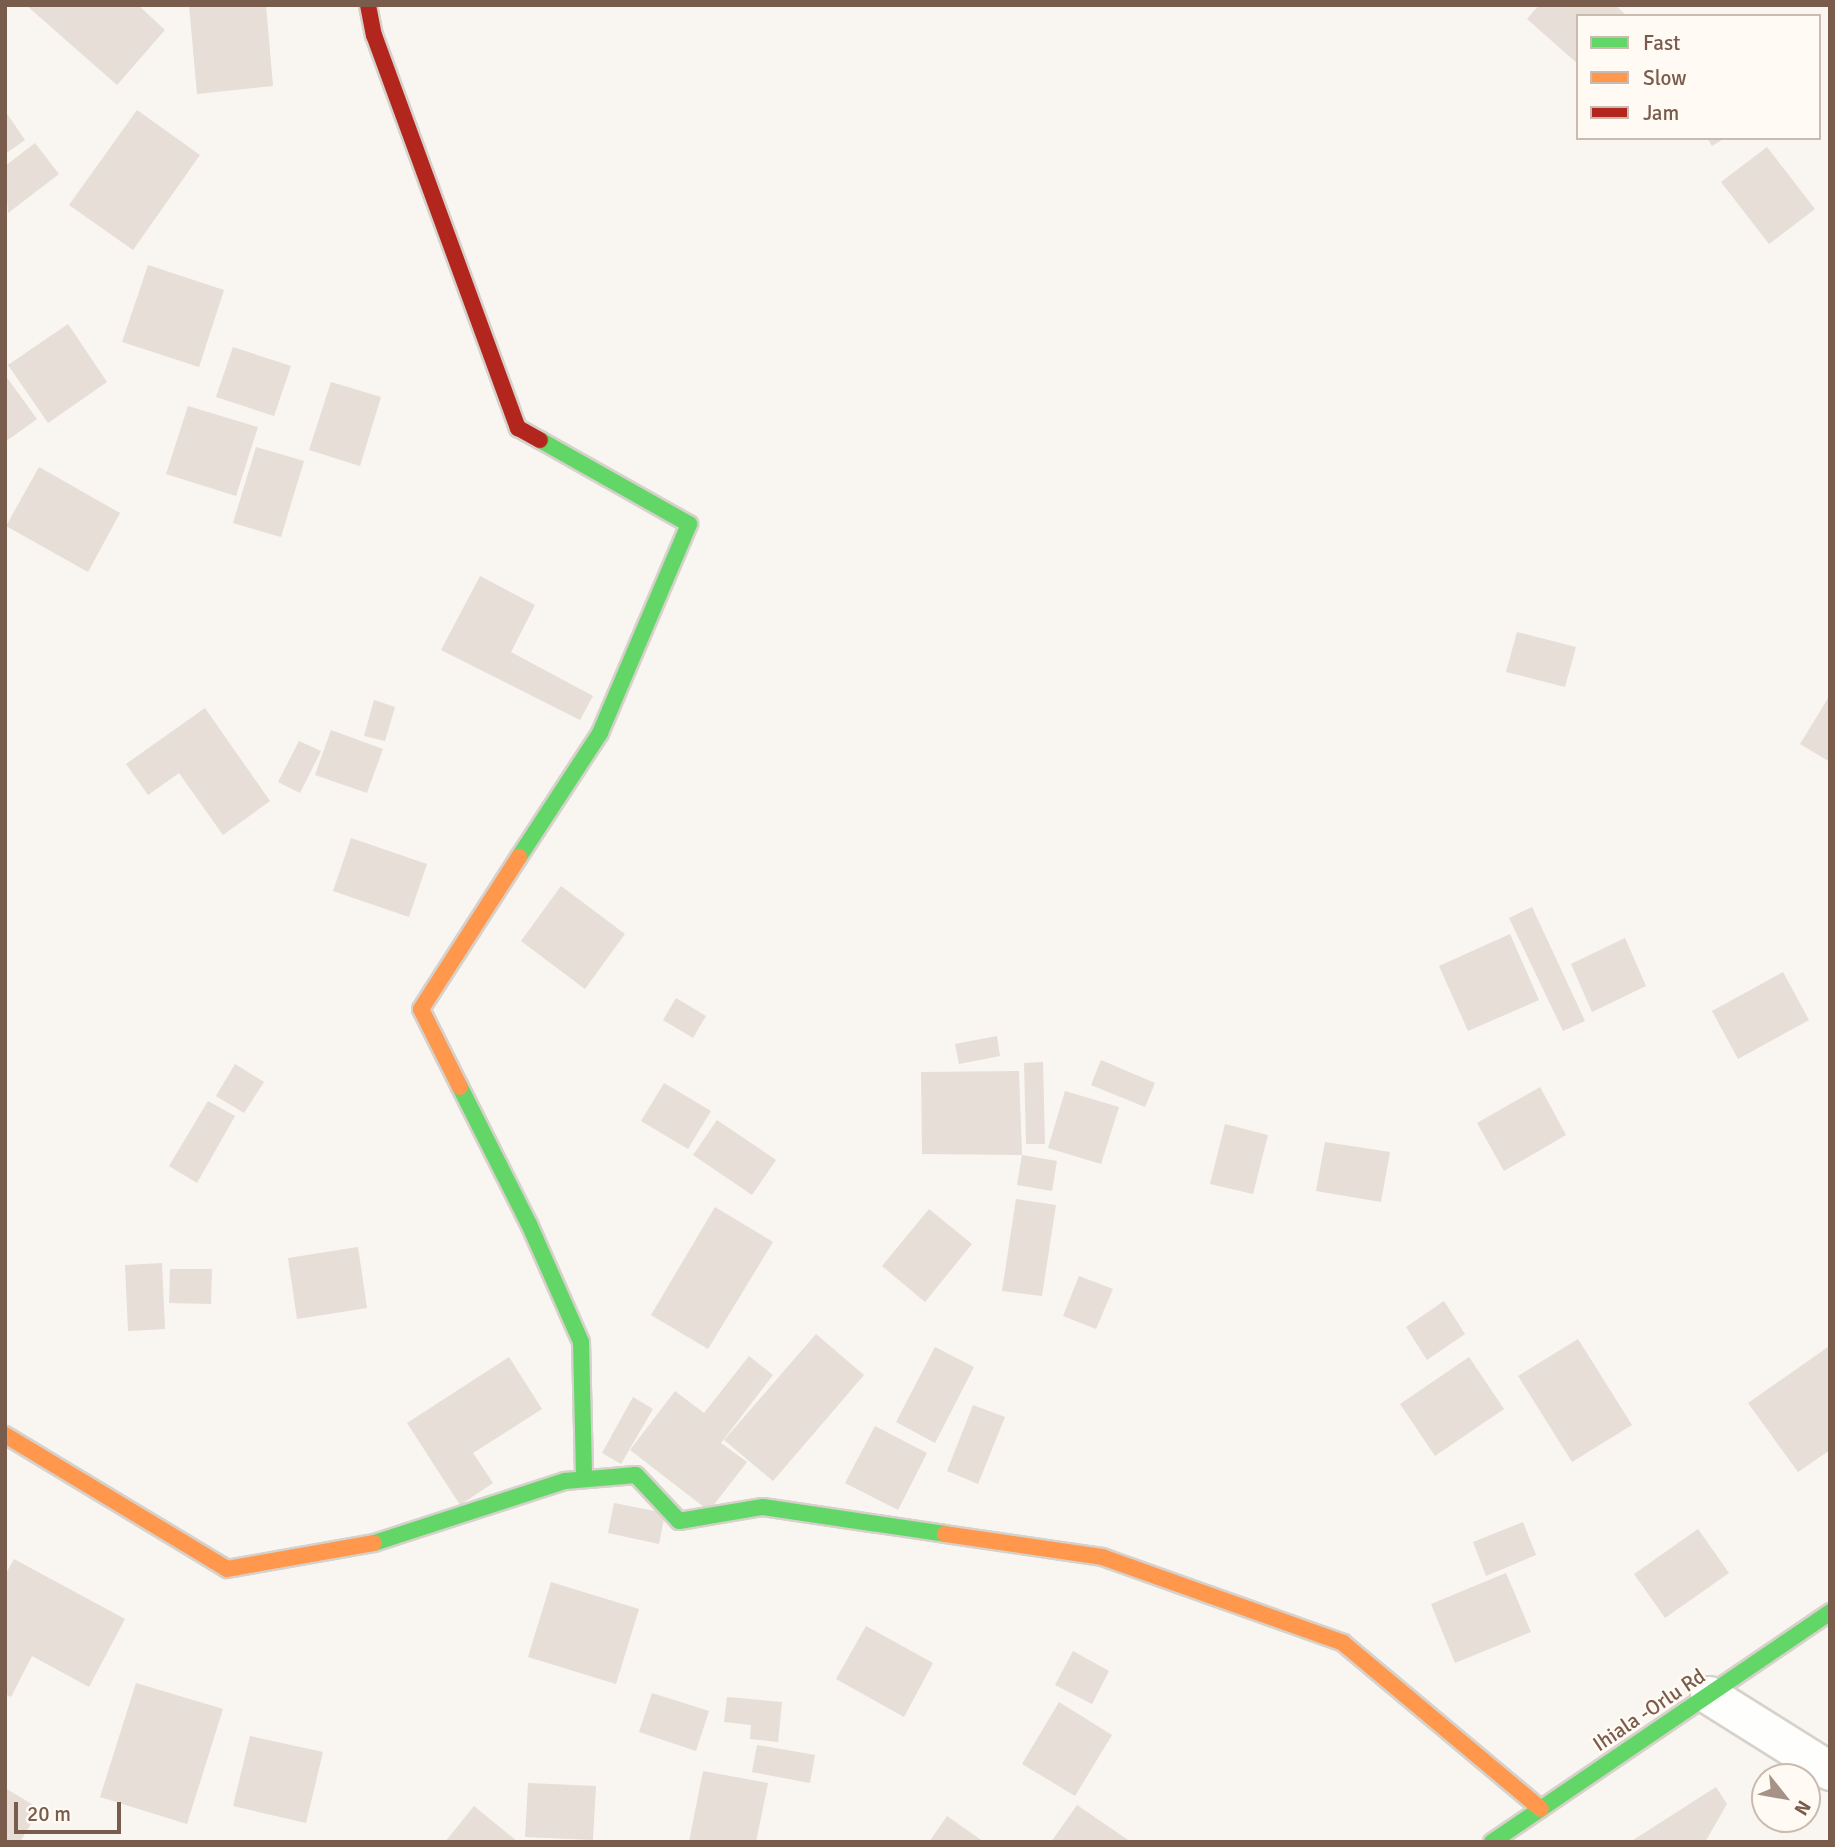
<!DOCTYPE html>
<html>
<head>
<meta charset="utf-8">
<style>
	body { margin:0 }
	#map { position:relative; width:1835px; height:1847px; overflow:hidden; background:#f9f5f0; font-family:Signika,sans-serif }
	div>[style] { position:absolute }
	.building>* { inset:0; background:#e6ded7 }
	.roads { filter:drop-shadow(2px 0 #d7d1cb) drop-shadow(-2px 0 #d7d1cb) drop-shadow(0 2px #d7d1cb) drop-shadow(0 -2px #d7d1cb) }
	.street>* { height:37px; margin:-18.5px; padding:0 18.5px; transform-origin:18.5px; border-radius:18.5px; background:#fefefd }
	.fast>* { height:16px; margin:-8px; padding:0 8px; transform-origin:8px; border-radius:8px; background:#63d668 }
	.slow>* { height:16px; margin:-8px; padding:0 8px; transform-origin:8px; border-radius:8px; background:#ff974d }
	.jam>* { height:16px; margin:-8px; padding:0 8px; transform-origin:8px; border-radius:8px; background:#b3261e }
	span { translate:-50% -50%; white-space:nowrap; text-align:center; line-height:1.15; -webkit-text-stroke:5px #fffaf3; paint-order:stroke }
	.street-label { font-size:21px; color:#7a5c4d }
	.frame { position:absolute; inset:0; border:7px solid #7a5c4d; pointer-events:none }
	.legend { position:absolute; left:1576px; top:14px; width:245px; height:126px; box-sizing:border-box; background:#fffaf3; border:2px solid #cabbb1; margin:0; padding:9px 12px; list-style:none; font-size:21px; color:#7a5c4d }
	.legend li { display:flex; align-items:center; gap:14px; height:35px }
	.legend b { width:35px; border:2px solid #cabbb1 }
	.north { position:absolute; left:1751px; top:1763px; width:70px; height:70px; box-sizing:border-box; background:#fffaf3; border:2px solid #cabbb1; border-radius:50%; rotate:121deg; font-size:19px; font-weight:700; line-height:28px; text-align:center; color:#7a5c4d }
	.north::after { content:''; display:block; margin:auto; width:24px; height:32px; background:#a69286; clip-path:polygon(50% 0,100% 100%,50% 72%,0 100%) }
	.scale { position:absolute; left:14px; top:1802px; width:107px; height:32px; box-sizing:border-box; border:4px solid #7a5c4d; border-top:0; padding-left:9px; font-size:21px; line-height:24px; white-space:nowrap; color:#7a5c4d; -webkit-text-stroke:5px #fffaf3; paint-order:stroke }
</style>
</head>
<body>
<div id="map">
	<div class="building">
		<i style="clip-path:polygon(26px 5px,138px 5px,165px 30px,117px 85px)"></i>
		<i style="clip-path:polygon(189px 5px,266px 5px,273px 86px,197px 94px)"></i>
		<i style="clip-path:polygon(1539px 5px,1615px 5px,1627px 16px,1578px 16px,1578px 64px,1527px 19px)"></i>
		<i style="clip-path:polygon(137px 110px,200px 155px,133px 250px,69px 205px)"></i>
		<i style="clip-path:polygon(5px 111px,25px 140px,5px 154px)"></i>
		<i style="clip-path:polygon(1707px 138px,1725px 138px,1712px 146px)"></i>
		<i style="clip-path:polygon(35px 143px,59px 174px,8px 213px,5px 166px)"></i>
		<i style="clip-path:polygon(1767px 147px,1815px 209px,1769px 244px,1721px 182px)"></i>
		<i style="clip-path:polygon(148px 265px,224px 290px,199px 367px,122px 342px)"></i>
		<i style="clip-path:polygon(68px 324px,107px 382px,48px 423px,8px 365px)"></i>
		<i style="clip-path:polygon(233px 347px,291px 366px,274px 416px,216px 397px)"></i>
		<i style="clip-path:polygon(5px 375px,37px 419px,5px 442px)"></i>
		<i style="clip-path:polygon(331px 382px,381px 397px,360px 466px,309px 450px)"></i>
		<i style="clip-path:polygon(188px 406px,258px 427px,236px 496px,166px 474px)"></i>
		<i style="clip-path:polygon(256px 447px,304px 461px,281px 537px,233px 523px)"></i>
		<i style="clip-path:polygon(39px 467px,120px 513px,88px 572px,6px 526px)"></i>
		<i style="clip-path:polygon(480px 576px,535px 605px,511px 652px,593px 696px,580px 720px,441px 650px)"></i>
		<i style="clip-path:polygon(1517px 632px,1576px 647px,1565px 687px,1506px 672px)"></i>
		<i style="clip-path:polygon(1830px 695px,1830px 762px,1800px 744px)"></i>
		<i style="clip-path:polygon(374px 700px,395px 707px,385px 741px,364px 736px)"></i>
		<i style="clip-path:polygon(205px 708px,270px 801px,223px 835px,179px 773px,148px 795px,126px 764px)"></i>
		<i style="clip-path:polygon(331px 730px,383px 749px,367px 793px,315px 775px)"></i>
		<i style="clip-path:polygon(299px 741px,321px 751px,300px 793px,278px 782px)"></i>
		<i style="clip-path:polygon(351px 838px,427px 864px,409px 917px,333px 891px)"></i>
		<i style="clip-path:polygon(561px 886px,625px 934px,585px 989px,521px 941px)"></i>
		<i style="clip-path:polygon(1532px 907px,1585px 1021px,1563px 1031px,1509px 918px)"></i>
		<i style="clip-path:polygon(1510px 934px,1539px 1000px,1468px 1031px,1439px 966px)"></i>
		<i style="clip-path:polygon(1625px 938px,1646px 986px,1592px 1012px,1571px 964px)"></i>
		<i style="clip-path:polygon(1783px 972px,1809px 1020px,1738px 1059px,1712px 1011px)"></i>
		<i style="clip-path:polygon(676px 998px,706px 1016px,693px 1038px,663px 1020px)"></i>
		<i style="clip-path:polygon(997px 1036px,1000px 1056px,959px 1064px,955px 1044px)"></i>
		<i style="clip-path:polygon(1101px 1060px,1155px 1083px,1145px 1107px,1091px 1085px)"></i>
		<i style="clip-path:polygon(1043px 1062px,1045px 1144px,1026px 1144px,1024px 1063px)"></i>
		<i style="clip-path:polygon(235px 1064px,264px 1082px,244px 1113px,216px 1096px)"></i>
		<i style="clip-path:polygon(1019px 1071px,1022px 1155px,922px 1154px,921px 1072px)"></i>
		<i style="clip-path:polygon(664px 1083px,711px 1111px,688px 1149px,641px 1121px)"></i>
		<i style="clip-path:polygon(1540px 1087px,1566px 1135px,1504px 1171px,1477px 1123px)"></i>
		<i style="clip-path:polygon(1065px 1091px,1119px 1107px,1101px 1164px,1048px 1148px)"></i>
		<i style="clip-path:polygon(208px 1101px,235px 1116px,197px 1183px,169px 1166px)"></i>
		<i style="clip-path:polygon(717px 1120px,776px 1160px,752px 1195px,693px 1155px)"></i>
		<i style="clip-path:polygon(1225px 1124px,1268px 1135px,1253px 1194px,1210px 1184px)"></i>
		<i style="clip-path:polygon(1325px 1142px,1390px 1152px,1381px 1202px,1316px 1191px)"></i>
		<i style="clip-path:polygon(1022px 1155px,1057px 1161px,1052px 1191px,1017px 1185px)"></i>
		<i style="clip-path:polygon(1016px 1199px,1056px 1205px,1042px 1296px,1002px 1291px)"></i>
		<i style="clip-path:polygon(715px 1207px,773px 1242px,708px 1349px,651px 1315px)"></i>
		<i style="clip-path:polygon(929px 1209px,972px 1244px,925px 1302px,882px 1266px)"></i>
		<i style="clip-path:polygon(358px 1247px,367px 1308px,297px 1319px,288px 1258px)"></i>
		<i style="clip-path:polygon(162px 1263px,165px 1329px,128px 1331px,125px 1265px)"></i>
		<i style="clip-path:polygon(170px 1269px,212px 1269px,211px 1304px,169px 1303px)"></i>
		<i style="clip-path:polygon(1079px 1276px,1113px 1289px,1096px 1329px,1063px 1316px)"></i>
		<i style="clip-path:polygon(1444px 1301px,1465px 1334px,1427px 1360px,1406px 1327px)"></i>
		<i style="clip-path:polygon(816px 1334px,864px 1375px,773px 1481px,724px 1440px)"></i>
		<i style="clip-path:polygon(1578px 1339px,1632px 1425px,1572px 1462px,1518px 1376px)"></i>
		<i style="clip-path:polygon(935px 1347px,974px 1367px,935px 1443px,896px 1422px)"></i>
		<i style="clip-path:polygon(1828px 1347px,1830px 1450px,1798px 1472px,1748px 1403px)"></i>
		<i style="clip-path:polygon(749px 1356px,773px 1375px,721px 1443px,747px 1462px,709px 1511px,630px 1450px,675px 1391px,704px 1413px)"></i>
		<i style="clip-path:polygon(509px 1357px,542px 1409px,473px 1453px,493px 1483px,460px 1505px,407px 1423px)"></i>
		<i style="clip-path:polygon(1469px 1357px,1504px 1409px,1435px 1456px,1400px 1404px)"></i>
		<i style="clip-path:polygon(633px 1397px,653px 1409px,621px 1464px,602px 1453px)"></i>
		<i style="clip-path:polygon(973px 1405px,1005px 1417px,978px 1484px,947px 1471px)"></i>
		<i style="clip-path:polygon(875px 1426px,927px 1453px,898px 1510px,845px 1483px)"></i>
		<i style="clip-path:polygon(614px 1503px,665px 1513px,659px 1544px,608px 1533px)"></i>
		<i style="clip-path:polygon(1523px 1522px,1536px 1555px,1486px 1576px,1473px 1542px)"></i>
		<i style="clip-path:polygon(1698px 1529px,1729px 1573px,1665px 1618px,1634px 1574px)"></i>
		<i style="clip-path:polygon(14px 1559px,125px 1619px,89px 1687px,32px 1656px,11px 1697px,5px 1694px,5px 1575px)"></i>
		<i style="clip-path:polygon(1506px 1573px,1531px 1632px,1455px 1663px,1431px 1604px)"></i>
		<i style="clip-path:polygon(551px 1582px,639px 1609px,616px 1684px,528px 1657px)"></i>
		<i style="clip-path:polygon(866px 1626px,933px 1663px,904px 1717px,836px 1679px)"></i>
		<i style="clip-path:polygon(1073px 1651px,1109px 1671px,1092px 1704px,1055px 1685px)"></i>
		<i style="clip-path:polygon(136px 1683px,223px 1709px,187px 1824px,100px 1797px)"></i>
		<i style="clip-path:polygon(652px 1693px,709px 1711px,696px 1751px,639px 1732px)"></i>
		<i style="clip-path:polygon(727px 1697px,782px 1702px,778px 1742px,750px 1739px,751px 1725px,724px 1722px)"></i>
		<i style="clip-path:polygon(1059px 1702px,1112px 1735px,1075px 1796px,1022px 1764px)"></i>
		<i style="clip-path:polygon(250px 1736px,323px 1752px,306px 1823px,233px 1806px)"></i>
		<i style="clip-path:polygon(757px 1745px,815px 1755px,810px 1783px,752px 1772px)"></i>
		<i style="clip-path:polygon(703px 1771px,768px 1783px,756px 1842px,689px 1842px)"></i>
		<i style="clip-path:polygon(528px 1783px,596px 1786px,593px 1840px,525px 1837px)"></i>
		<i style="clip-path:polygon(1716px 1787px,1727px 1804px,1705px 1842px,1630px 1842px)"></i>
		<i style="clip-path:polygon(5px 1788px,40px 1809px,20px 1842px,5px 1842px)"></i>
		<i style="clip-path:polygon(1077px 1805px,1131px 1842px,1051px 1842px)"></i>
		<i style="clip-path:polygon(474px 1806px,518px 1842px,445px 1842px)"></i>
		<i style="clip-path:polygon(947px 1816px,984px 1842px,929px 1842px)"></i>
	</div>
	<div class="roads">
		<div class="street">
			<i style="left:1709px;top:1695px;width:143px;rotate:32.1deg"></i>
		</div>
		<div class="fast">
			<i style="left:519px;top:857px;width:148px;rotate:-56.8deg"></i>
			<i style="left:600px;top:733px;width:227px;rotate:-66.9deg"></i>
			<i style="left:689px;top:524px;width:171px;rotate:-150.6deg"></i>
			<i style="left:460px;top:1087px;width:153px;rotate:63.3deg"></i>
			<i style="left:529px;top:1224px;width:129px;rotate:66.2deg"></i>
			<i style="left:581px;top:1342px;width:137px;rotate:88.7deg"></i>
			<i style="left:374px;top:1543px;width:201px;rotate:-18deg"></i>
			<i style="left:565px;top:1481px;width:71px;rotate:-4.8deg"></i>
			<i style="left:636px;top:1475px;width:63px;rotate:46.9deg"></i>
			<i style="left:679px;top:1521px;width:85px;rotate:-9.5deg"></i>
			<i style="left:763px;top:1507px;width:184px;rotate:8.4deg"></i>
			<i style="left:1492px;top:1842px;width:409px;rotate:-34.2deg"></i>
		</div>
		<div class="slow">
			<i style="left:460px;top:1087px;width:87px;rotate:-116.6deg"></i>
			<i style="left:421px;top:1009px;width:181px;rotate:-57.2deg"></i>
			<i style="left:5px;top:1435px;width:259px;rotate:31.1deg"></i>
			<i style="left:227px;top:1569px;width:149px;rotate:-10deg"></i>
			<i style="left:945px;top:1534px;width:159px;rotate:8.3deg"></i>
			<i style="left:1102px;top:1557px;width:256px;rotate:19.6deg"></i>
			<i style="left:1343px;top:1643px;width:258px;rotate:40deg"></i>
		</div>
		<div class="jam">
			<i style="left:368px;top:5px;width:31px;rotate:79deg"></i>
			<i style="left:374px;top:35px;width:419px;rotate:69.9deg"></i>
			<i style="left:518px;top:428px;width:25px;rotate:29deg"></i>
		</div>
	</div>
	<div class="street-label">
		<span style="left:1649px;top:1710px;rotate:-34deg">Ihiala -Orlu Rd</span>
	</div>
	<div class="frame"></div>
	<ul class="legend">
	<li><b style="height:9px;background:#63d668"></b>Fast</li>
	<li><b style="height:9px;background:#ff974d"></b>Slow</li>
	<li><b style="height:9px;background:#b3261e"></b>Jam</li>
	</ul>
	<div class="north">N</div>
	<div class="scale">20 m</div>
</div>
</body>
</html>
